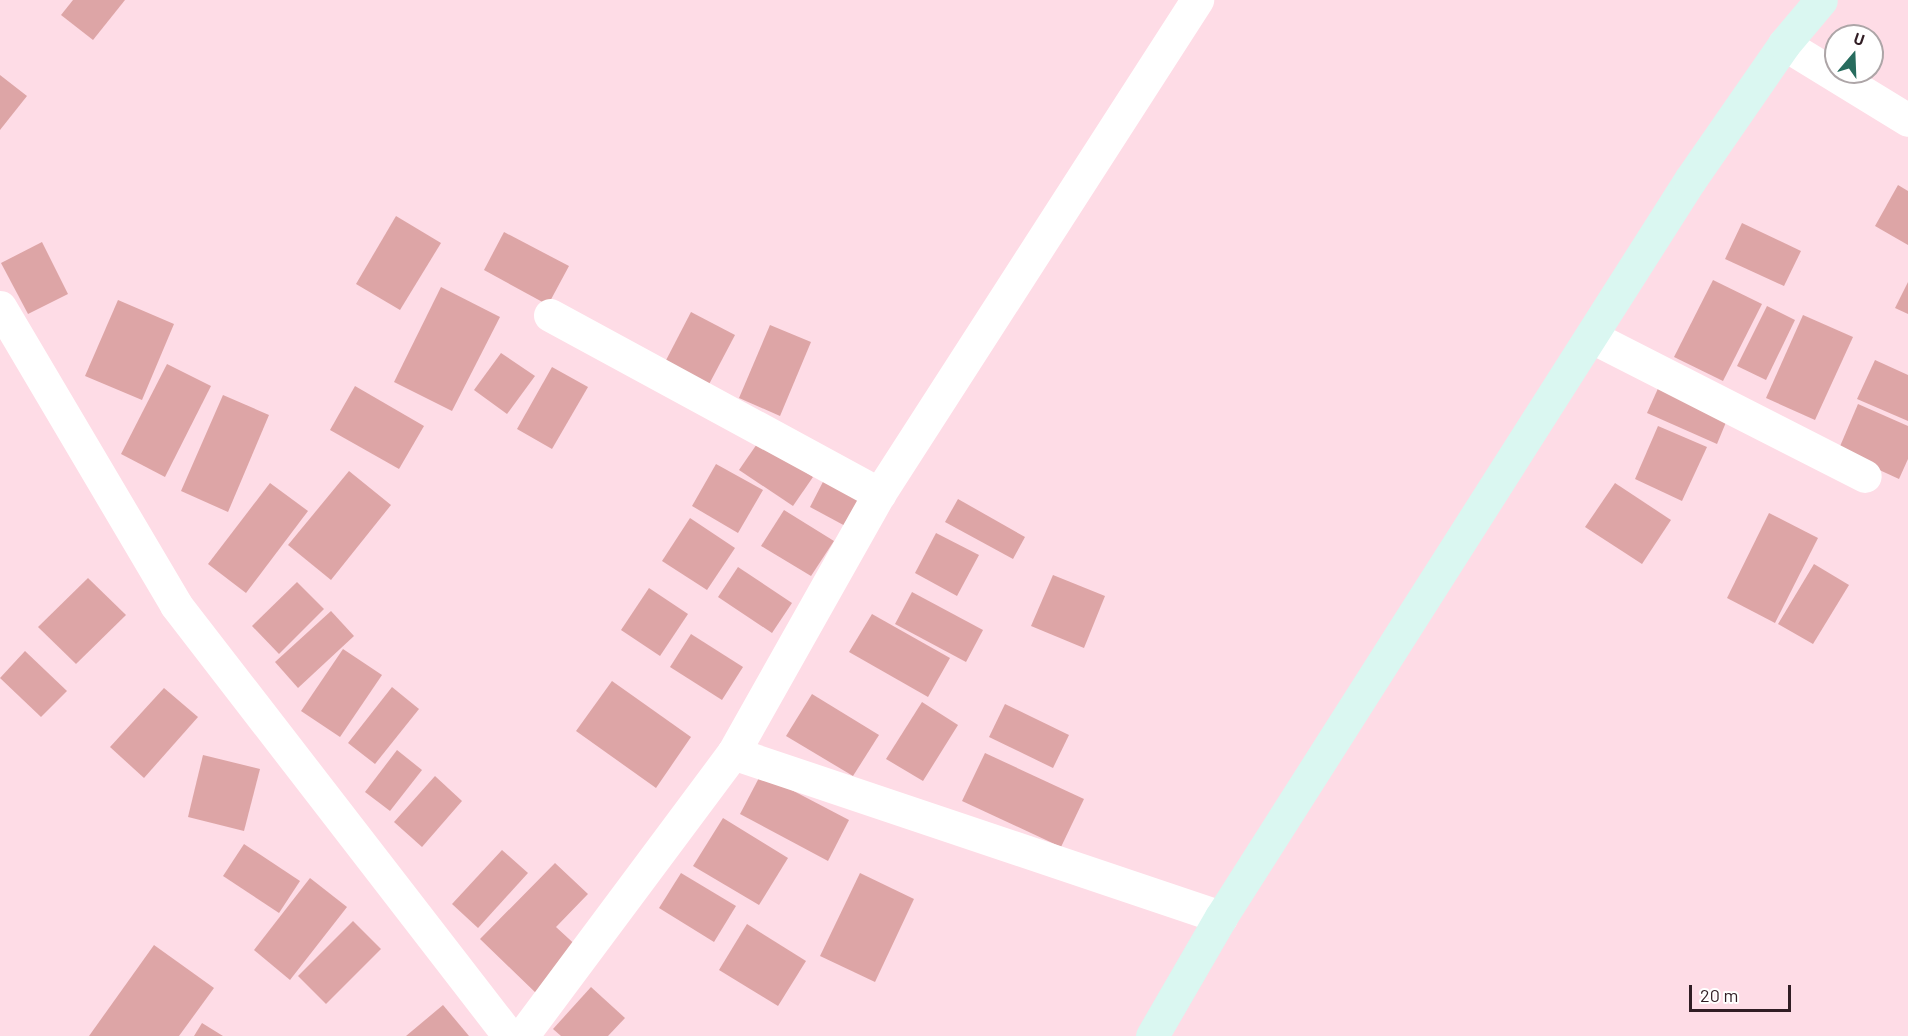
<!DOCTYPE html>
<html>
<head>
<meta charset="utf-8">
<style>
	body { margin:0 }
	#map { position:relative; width:1908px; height:1036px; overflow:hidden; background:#fedce6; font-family:Barlow,sans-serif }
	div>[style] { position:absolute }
	.building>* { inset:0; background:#dda5a6 }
	.street>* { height:33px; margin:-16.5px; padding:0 16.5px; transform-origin:16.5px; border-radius:16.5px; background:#fff }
	.secondary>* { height:33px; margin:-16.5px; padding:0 16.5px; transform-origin:16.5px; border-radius:16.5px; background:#daf7f1 }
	span { translate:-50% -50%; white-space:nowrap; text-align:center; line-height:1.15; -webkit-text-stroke:4.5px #fff; paint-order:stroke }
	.north { position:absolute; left:1824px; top:24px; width:60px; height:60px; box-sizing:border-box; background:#fff; border:2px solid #ada5a7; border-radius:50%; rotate:19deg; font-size:16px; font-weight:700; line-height:24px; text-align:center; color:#311d24 }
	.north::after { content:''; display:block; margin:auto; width:21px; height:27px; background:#276c5e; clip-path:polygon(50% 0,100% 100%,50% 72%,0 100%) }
	.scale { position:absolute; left:1689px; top:985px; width:102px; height:27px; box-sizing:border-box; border:3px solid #311d24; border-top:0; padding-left:8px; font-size:18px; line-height:21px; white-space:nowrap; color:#311d24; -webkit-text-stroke:4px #fff; paint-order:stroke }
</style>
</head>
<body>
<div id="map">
	<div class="building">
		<i style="clip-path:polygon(73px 0,125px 0,93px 40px,61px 15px)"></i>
		<i style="clip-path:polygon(0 75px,27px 96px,0 130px)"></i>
		<i style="clip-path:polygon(1898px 185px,1908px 191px,1908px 245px,1875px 226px)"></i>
		<i style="clip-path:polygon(396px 216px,441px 243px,400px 310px,356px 284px)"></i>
		<i style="clip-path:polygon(1742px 223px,1801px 251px,1784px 286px,1725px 259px)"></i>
		<i style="clip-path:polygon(504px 232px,569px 266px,548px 305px,484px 270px)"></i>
		<i style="clip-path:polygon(42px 242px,68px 294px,28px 314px,1px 263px)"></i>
		<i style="clip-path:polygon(1713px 280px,1762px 304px,1723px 381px,1674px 357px)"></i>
		<i style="clip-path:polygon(1908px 282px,1908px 314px,1895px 308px)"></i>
		<i style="clip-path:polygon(441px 287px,500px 317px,452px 411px,394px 382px)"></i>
		<i style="clip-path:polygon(118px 300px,174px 324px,142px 400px,85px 376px)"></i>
		<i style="clip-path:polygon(1767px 306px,1795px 320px,1766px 380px,1737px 366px)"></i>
		<i style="clip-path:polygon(691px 312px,735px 335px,706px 390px,663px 366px)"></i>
		<i style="clip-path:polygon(1803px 315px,1853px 337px,1815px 420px,1766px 398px)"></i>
		<i style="clip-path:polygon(770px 325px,811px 342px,780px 416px,739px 398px)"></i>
		<i style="clip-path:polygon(501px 353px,535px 376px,507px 414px,474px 390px)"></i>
		<i style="clip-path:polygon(1875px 360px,1908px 375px,1908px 421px,1857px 399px)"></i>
		<i style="clip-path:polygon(167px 364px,211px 386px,165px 477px,121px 454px)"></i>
		<i style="clip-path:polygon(552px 367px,588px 387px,552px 449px,517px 429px)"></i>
		<i style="clip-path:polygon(1660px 384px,1729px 415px,1717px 444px,1647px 413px)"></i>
		<i style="clip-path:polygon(355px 386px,424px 426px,399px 469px,330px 430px)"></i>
		<i style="clip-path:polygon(223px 395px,269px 415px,228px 512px,181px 491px)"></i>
		<i style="clip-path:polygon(1858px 404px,1908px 426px,1908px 459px,1899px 479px,1838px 451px)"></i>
		<i style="clip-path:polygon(1658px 426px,1707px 447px,1682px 501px,1635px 479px)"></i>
		<i style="clip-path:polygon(759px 441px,813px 477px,793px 506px,739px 470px)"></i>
		<i style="clip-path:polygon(716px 464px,763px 490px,738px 533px,692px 506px)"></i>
		<i style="clip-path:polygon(349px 471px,391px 505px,331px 580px,288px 545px)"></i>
		<i style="clip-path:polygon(827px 474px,866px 496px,849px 528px,810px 507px)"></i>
		<i style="clip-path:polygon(270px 483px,308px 511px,246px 593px,208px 564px)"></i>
		<i style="clip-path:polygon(1615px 483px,1671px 520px,1642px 564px,1585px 527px)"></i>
		<i style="clip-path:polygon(958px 499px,1025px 537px,1013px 559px,945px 522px)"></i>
		<i style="clip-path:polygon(784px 510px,834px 541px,811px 576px,761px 546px)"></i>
		<i style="clip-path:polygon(1769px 513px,1818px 538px,1775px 623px,1727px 598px)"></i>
		<i style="clip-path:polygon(690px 518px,735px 548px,707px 590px,662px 561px)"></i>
		<i style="clip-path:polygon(936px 533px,979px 555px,957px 596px,915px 573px)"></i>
		<i style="clip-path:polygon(1814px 564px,1849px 585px,1813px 644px,1778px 624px)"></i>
		<i style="clip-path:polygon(738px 567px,792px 603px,772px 633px,718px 597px)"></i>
		<i style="clip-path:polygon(1053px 575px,1105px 596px,1084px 648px,1031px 626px)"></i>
		<i style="clip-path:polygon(88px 578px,126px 615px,76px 664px,38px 627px)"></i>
		<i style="clip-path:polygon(297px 582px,324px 609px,279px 654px,252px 626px)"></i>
		<i style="clip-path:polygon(649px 588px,688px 614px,660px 656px,621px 630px)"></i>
		<i style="clip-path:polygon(912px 592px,983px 630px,966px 662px,895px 624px)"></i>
		<i style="clip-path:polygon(331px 611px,354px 636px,298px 688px,275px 662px)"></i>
		<i style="clip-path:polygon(872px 614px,950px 658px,928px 697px,849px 652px)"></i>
		<i style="clip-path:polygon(691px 634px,743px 667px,722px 700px,670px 667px)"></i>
		<i style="clip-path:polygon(343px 649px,382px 675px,340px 737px,301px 711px)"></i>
		<i style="clip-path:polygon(25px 651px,67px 691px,41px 717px,0 678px)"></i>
		<i style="clip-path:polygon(612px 681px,691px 737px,656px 788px,576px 731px)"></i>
		<i style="clip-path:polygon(392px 687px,419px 709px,375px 764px,348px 743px)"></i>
		<i style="clip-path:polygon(164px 688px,198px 717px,144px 778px,110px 747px)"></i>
		<i style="clip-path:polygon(812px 694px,879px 735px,853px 776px,786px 736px)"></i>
		<i style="clip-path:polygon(922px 702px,958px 725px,923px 781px,886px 759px)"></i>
		<i style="clip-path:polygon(1005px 704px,1069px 735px,1053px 768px,989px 737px)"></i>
		<i style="clip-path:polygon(397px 750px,422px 770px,390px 811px,365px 792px)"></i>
		<i style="clip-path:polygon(985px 753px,1084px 799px,1061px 847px,962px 801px)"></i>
		<i style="clip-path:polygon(203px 755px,260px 769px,244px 831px,188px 817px)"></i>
		<i style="clip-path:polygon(761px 774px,849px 820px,828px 861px,740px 814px)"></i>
		<i style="clip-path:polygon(435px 776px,462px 801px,422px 847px,394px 822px)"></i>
		<i style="clip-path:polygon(723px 818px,788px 858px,759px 905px,693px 866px)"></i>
		<i style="clip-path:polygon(244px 844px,300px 881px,279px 913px,223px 876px)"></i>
		<i style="clip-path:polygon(502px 850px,528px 873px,478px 928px,452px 904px)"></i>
		<i style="clip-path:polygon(555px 863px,588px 894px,556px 927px,581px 950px,538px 995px,480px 939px)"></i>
		<i style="clip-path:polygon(681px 873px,736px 906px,714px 942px,659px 908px)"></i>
		<i style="clip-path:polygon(860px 873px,914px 899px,875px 982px,820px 956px)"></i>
		<i style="clip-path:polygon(310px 878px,347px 907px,290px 980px,254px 950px)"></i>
		<i style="clip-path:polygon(353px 921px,381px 949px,326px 1004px,298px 976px)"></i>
		<i style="clip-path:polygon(747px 924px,806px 961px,778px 1006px,719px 970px)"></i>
		<i style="clip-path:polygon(154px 945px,214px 988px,179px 1036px,89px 1036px)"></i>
		<i style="clip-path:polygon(591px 987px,625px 1018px,608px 1036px,561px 1036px,553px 1029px)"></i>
		<i style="clip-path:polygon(443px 1005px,469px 1036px,406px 1036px)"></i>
		<i style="clip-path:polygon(202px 1023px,223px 1036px,194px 1036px)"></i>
	</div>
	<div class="street">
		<i style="left:1784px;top:44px;width:145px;rotate:31.5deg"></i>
		<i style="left:0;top:307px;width:346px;rotate:59.4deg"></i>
		<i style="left:176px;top:605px;width:545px;rotate:52.31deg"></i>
		<i style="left:550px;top:315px;width:375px;rotate:28.5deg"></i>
		<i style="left:1592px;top:337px;width:306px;rotate:27deg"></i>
		<i style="left:733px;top:753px;width:515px;rotate:18.58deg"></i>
		<i style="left:522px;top:1036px;width:353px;rotate:-53.3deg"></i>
		<i style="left:733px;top:753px;width:297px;rotate:-60.6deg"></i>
		<i style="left:879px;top:494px;width:588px;rotate:-57.23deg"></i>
	</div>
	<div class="secondary">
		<i style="left:1152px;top:1036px;width:138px;rotate:-59.9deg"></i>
		<i style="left:1221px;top:917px;width:874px;rotate:-57.53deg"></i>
		<i style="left:1690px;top:180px;width:165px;rotate:-55.3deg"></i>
		<i style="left:1784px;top:44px;width:57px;rotate:-49.9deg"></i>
	</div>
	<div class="north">U</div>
	<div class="scale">20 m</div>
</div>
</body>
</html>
